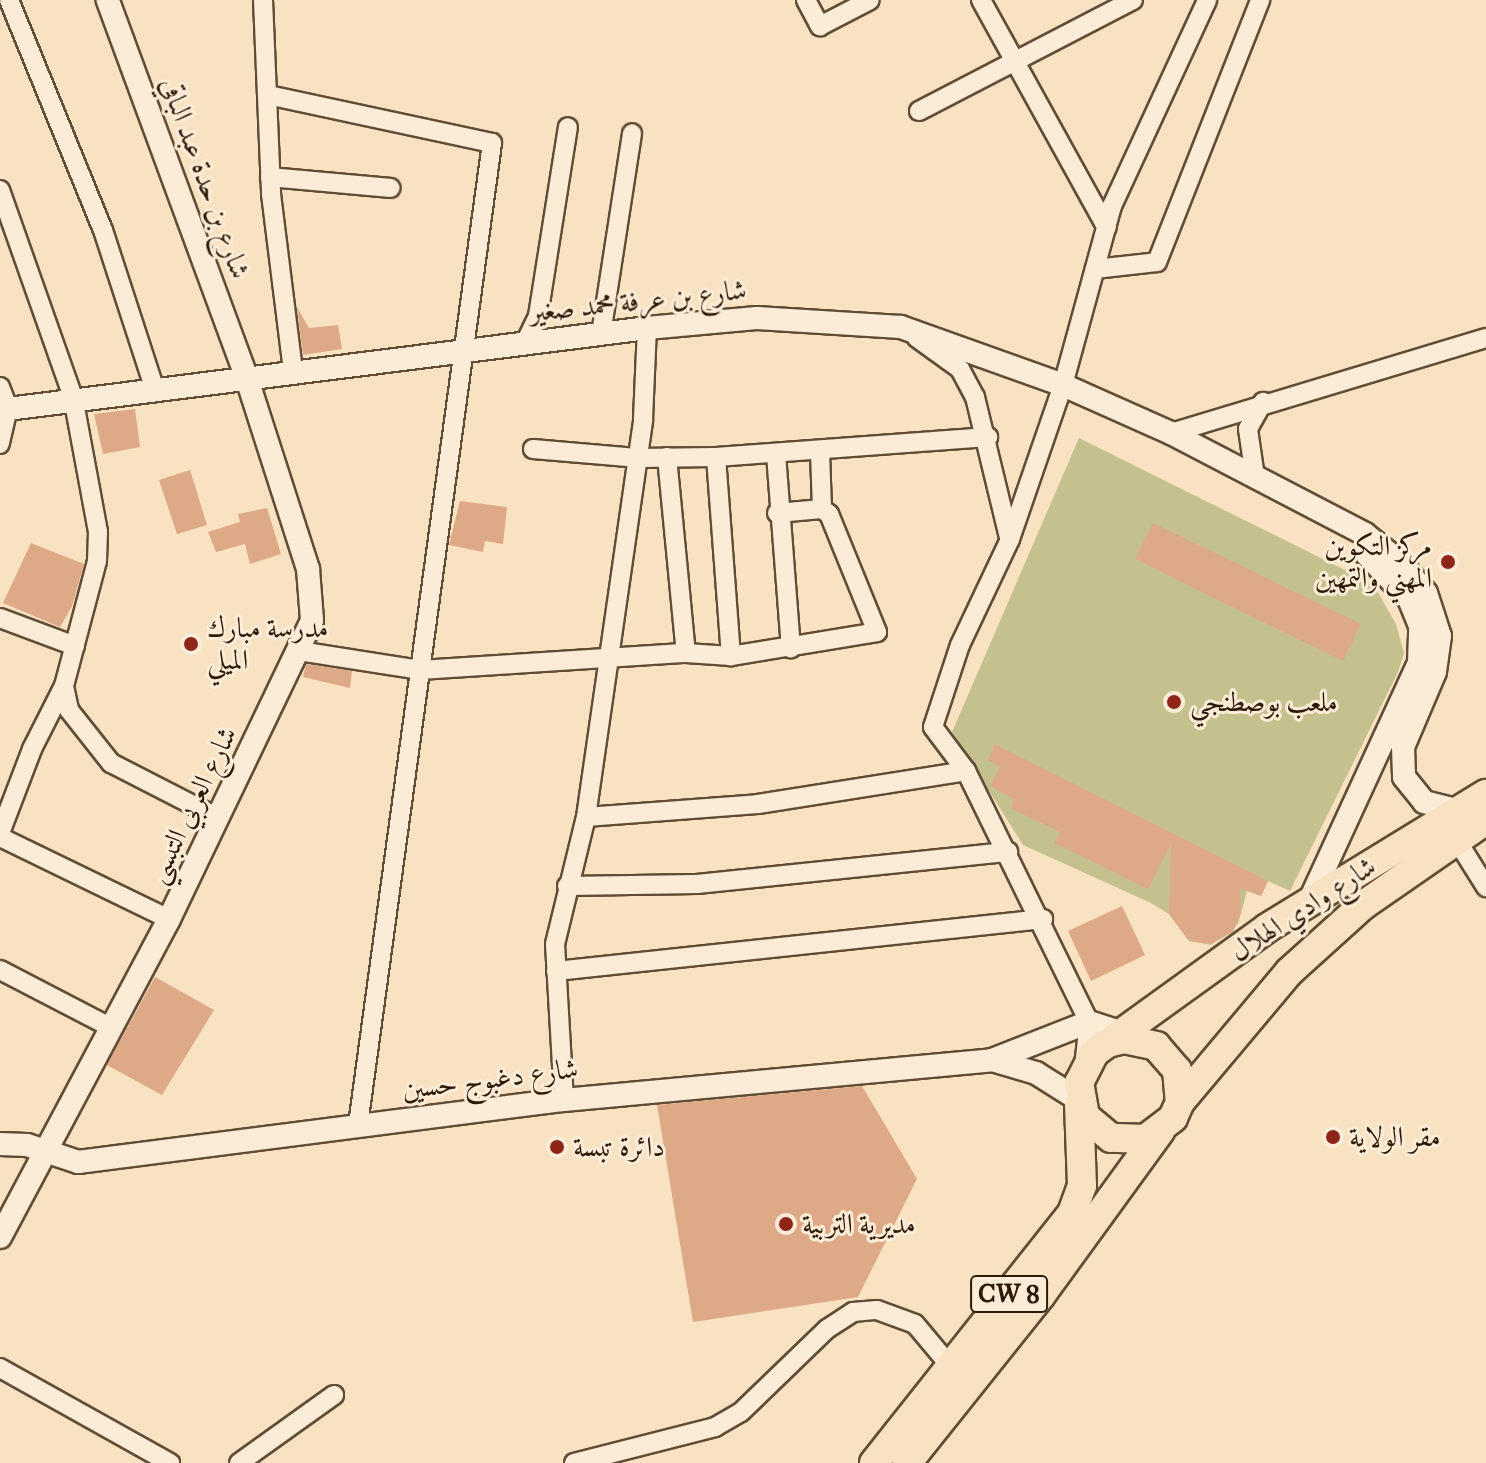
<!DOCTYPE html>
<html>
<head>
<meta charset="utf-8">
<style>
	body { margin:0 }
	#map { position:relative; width:1486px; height:1463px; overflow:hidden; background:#f9e2c1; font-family:"IM FELL Great Primer",Amiri,serif }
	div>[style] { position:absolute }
	.green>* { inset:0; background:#c5c18e }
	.building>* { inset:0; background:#dea986 }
	.roads { filter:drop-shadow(2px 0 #614d35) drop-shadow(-2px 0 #614d35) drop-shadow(0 2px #614d35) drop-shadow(0 -2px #614d35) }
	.minor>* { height:18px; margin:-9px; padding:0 9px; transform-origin:9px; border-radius:9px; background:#fbecd7 }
	.tertiary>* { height:22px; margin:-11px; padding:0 11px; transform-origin:11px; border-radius:11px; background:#fbecd7 }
	.primary>* { height:28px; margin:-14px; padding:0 14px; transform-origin:14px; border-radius:14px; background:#f9e2c1 }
	.dots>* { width:22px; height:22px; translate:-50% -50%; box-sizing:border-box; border:4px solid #fbecd7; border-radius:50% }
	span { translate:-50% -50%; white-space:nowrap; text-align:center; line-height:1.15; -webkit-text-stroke:6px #fbecd7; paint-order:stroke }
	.shield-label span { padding:2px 6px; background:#fbecd7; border:2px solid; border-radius:6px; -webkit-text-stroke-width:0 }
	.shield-label { font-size:26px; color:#2e1b06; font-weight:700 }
	.street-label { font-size:28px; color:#2e1b06 }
	.poi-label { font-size:28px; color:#2e1b06 }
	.right { translate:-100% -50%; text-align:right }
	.left { translate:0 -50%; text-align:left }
</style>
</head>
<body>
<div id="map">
	<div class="green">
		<i style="clip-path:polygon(1079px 438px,1373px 584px,1396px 624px,1404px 653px,1398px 672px,1290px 891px,1268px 881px,1261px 896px,1247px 891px,1238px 924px,1211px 945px,1189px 941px,1169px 914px,1151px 903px,1023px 845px,952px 732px)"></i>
	</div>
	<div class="building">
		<i style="clip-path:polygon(297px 307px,309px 328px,338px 325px,342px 349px,303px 355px)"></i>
		<i style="clip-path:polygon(135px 409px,140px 447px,103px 454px,94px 414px)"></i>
		<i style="clip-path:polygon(190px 470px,207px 525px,177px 534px,159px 480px)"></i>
		<i style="clip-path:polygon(460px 501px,507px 507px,503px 544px,485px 541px,483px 552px,449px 545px)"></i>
		<i style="clip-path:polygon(267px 508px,281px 554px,250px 564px,245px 544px,216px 552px,208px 532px,240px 522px,238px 514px)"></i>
		<i style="clip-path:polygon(1153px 523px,1361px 624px,1343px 661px,1135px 559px)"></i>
		<i style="clip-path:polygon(31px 543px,84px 564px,72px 606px,60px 627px,3px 603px)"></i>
		<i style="clip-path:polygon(306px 664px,352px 671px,350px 688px,303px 677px)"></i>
		<i style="clip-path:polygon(995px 744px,1268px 881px,1261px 896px,1240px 888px,1241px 913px,1233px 932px,1211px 944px,1189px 941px,1169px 914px,1171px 844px,1148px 889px,1054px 843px,1060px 832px,1011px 808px,1014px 799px,990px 786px,1000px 767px,988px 760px)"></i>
		<i style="clip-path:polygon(1122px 906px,1145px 955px,1091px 981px,1068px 931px)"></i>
		<i style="clip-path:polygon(155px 977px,214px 1010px,162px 1095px,107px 1065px)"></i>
		<i style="clip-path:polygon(862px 1086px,917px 1179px,858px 1297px,693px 1322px,657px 1105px)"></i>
	</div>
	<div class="roads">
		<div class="minor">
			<i style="left:9px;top:0;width:248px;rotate:67.8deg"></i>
			<i style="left:103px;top:230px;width:165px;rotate:72deg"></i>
			<i style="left:263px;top:0;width:194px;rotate:87.6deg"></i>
			<i style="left:271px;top:194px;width:178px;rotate:82.9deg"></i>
			<i style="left:806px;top:0;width:30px;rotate:62deg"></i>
			<i style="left:820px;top:26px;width:56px;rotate:-27.5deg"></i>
			<i style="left:981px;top:0;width:260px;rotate:61.1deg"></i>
			<i style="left:268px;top:95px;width:229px;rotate:12.1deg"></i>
			<i style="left:492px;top:143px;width:991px;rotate:97.77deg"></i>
			<i style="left:919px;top:111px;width:241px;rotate:-27.4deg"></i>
			<i style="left:270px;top:177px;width:121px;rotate:5.2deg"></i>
			<i style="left:0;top:190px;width:219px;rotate:70.6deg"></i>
			<i style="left:73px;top:397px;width:137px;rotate:79.5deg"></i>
			<i style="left:98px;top:532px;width:29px;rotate:92deg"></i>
			<i style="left:97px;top:561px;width:129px;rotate:104.8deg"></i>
			<i style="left:64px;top:686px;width:25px;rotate:78deg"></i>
			<i style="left:69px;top:710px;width:68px;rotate:51.6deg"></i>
			<i style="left:111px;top:763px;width:120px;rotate:27.2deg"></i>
			<i style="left:1095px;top:269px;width:62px;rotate:-6.4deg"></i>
			<i style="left:1157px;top:262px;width:282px;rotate:-68.5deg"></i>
			<i style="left:601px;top:334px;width:203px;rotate:-81.2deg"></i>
			<i style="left:917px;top:338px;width:53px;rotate:35.8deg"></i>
			<i style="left:960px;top:369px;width:32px;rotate:62deg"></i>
			<i style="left:975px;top:397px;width:145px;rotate:76.4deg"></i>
			<i style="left:525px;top:343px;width:30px;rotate:-64deg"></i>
			<i style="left:538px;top:316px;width:191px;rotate:-81deg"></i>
			<i style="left:0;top:387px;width:22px;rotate:69deg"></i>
			<i style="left:8px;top:408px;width:37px;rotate:103deg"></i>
			<i style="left:1171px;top:433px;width:329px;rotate:-16.8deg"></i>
			<i style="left:533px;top:449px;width:104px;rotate:4.9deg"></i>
			<i style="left:637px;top:458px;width:79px;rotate:-0.7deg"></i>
			<i style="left:716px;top:457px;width:273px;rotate:-4.2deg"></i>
			<i style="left:776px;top:454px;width:195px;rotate:85.6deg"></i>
			<i style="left:667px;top:457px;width:197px;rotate:84.5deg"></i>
			<i style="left:716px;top:457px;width:200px;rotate:85.7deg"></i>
			<i style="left:1255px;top:477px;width:49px;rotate:-98.3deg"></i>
			<i style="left:1248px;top:429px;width:31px;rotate:-61deg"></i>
			<i style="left:777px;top:513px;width:45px;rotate:-5.1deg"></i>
			<i style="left:822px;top:509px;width:57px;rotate:-92deg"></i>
			<i style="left:0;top:618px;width:80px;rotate:20.5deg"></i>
			<i style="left:299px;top:651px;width:122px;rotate:8.9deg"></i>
			<i style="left:420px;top:670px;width:267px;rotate:-3.7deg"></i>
			<i style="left:686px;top:653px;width:45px;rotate:3.8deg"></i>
			<i style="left:731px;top:656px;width:148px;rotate:-9.3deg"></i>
			<i style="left:877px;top:632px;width:127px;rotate:-112.1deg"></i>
			<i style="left:829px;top:514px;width:9px;rotate:-144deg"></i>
			<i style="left:586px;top:817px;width:172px;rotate:-4.3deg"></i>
			<i style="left:758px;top:804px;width:211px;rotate:-9deg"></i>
			<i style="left:0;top:833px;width:90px;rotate:-69.1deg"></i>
			<i style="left:32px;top:749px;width:71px;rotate:-63.1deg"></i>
			<i style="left:0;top:837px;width:188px;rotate:25.9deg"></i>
			<i style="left:1456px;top:839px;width:57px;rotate:58deg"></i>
			<i style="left:567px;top:886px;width:130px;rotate:-0.9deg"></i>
			<i style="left:697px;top:884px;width:313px;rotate:-5.9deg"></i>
			<i style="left:0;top:970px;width:126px;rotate:27.4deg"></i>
			<i style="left:556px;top:971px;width:490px;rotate:-6.1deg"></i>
			<i style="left:1084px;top:1067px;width:45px;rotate:-83.7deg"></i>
			<i style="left:1089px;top:1022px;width:280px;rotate:-116.1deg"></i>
			<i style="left:966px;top:771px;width:55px;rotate:-126.9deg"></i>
			<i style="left:933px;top:727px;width:86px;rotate:-71.8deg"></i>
			<i style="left:960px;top:645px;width:117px;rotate:-64.7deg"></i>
			<i style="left:1010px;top:539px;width:163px;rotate:-71deg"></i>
			<i style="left:1063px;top:385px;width:186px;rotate:-74.7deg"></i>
			<i style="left:1112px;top:206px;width:227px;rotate:-65.2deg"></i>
			<i style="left:564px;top:1100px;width:156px;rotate:-93.3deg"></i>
			<i style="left:555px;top:944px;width:131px;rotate:-76.3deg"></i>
			<i style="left:586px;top:817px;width:402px;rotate:-81.8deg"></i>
			<i style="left:643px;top:419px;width:91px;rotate:-87.5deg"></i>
			<i style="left:0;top:1368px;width:195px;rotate:29.2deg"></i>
			<i style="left:239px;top:1463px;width:117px;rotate:-35.6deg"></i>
			<i style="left:574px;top:1463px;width:146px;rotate:-14.3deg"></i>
			<i style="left:715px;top:1427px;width:30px;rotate:-30deg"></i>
			<i style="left:741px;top:1412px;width:120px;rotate:-44deg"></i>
			<i style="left:827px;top:1329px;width:31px;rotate:-33deg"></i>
			<i style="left:853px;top:1312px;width:24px;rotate:-5deg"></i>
			<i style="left:877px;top:1310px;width:40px;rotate:20.2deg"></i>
			<i style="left:915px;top:1324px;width:64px;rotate:50.1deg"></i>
		</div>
		<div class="tertiary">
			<i style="left:0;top:410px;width:652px;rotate:-7.22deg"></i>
			<i style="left:647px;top:328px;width:110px;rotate:-5.2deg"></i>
			<i style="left:757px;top:318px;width:144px;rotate:3.6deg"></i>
			<i style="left:901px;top:327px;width:172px;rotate:19.7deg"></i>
			<i style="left:1063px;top:385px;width:118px;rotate:24deg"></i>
			<i style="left:1171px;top:433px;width:219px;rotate:27.5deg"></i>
			<i style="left:1365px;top:534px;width:45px;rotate:38.7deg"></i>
			<i style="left:1400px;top:562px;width:40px;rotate:50deg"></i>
			<i style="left:1426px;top:593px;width:45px;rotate:72deg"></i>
			<i style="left:1440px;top:636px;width:36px;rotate:98deg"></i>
			<i style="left:1435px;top:672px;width:82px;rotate:113.1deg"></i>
			<i style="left:1403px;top:747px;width:30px;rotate:88deg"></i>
			<i style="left:1404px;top:777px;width:32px;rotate:51deg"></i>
			<i style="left:1424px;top:802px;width:36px;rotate:14deg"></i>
			<i style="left:1308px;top:904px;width:265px;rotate:-65.3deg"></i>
			<i style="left:1419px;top:663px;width:37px;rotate:-88deg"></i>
			<i style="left:1420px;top:626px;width:29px;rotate:-112deg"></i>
			<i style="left:1409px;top:599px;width:61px;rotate:-133.7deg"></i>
			<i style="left:992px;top:1060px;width:46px;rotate:16.5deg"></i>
			<i style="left:1036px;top:1073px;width:51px;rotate:32.1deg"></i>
			<i style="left:0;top:1144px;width:27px;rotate:2deg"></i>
			<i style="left:27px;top:1145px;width:54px;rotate:18.4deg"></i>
			<i style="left:78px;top:1162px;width:490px;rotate:-7.3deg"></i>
			<i style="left:564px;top:1100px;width:430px;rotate:-5.3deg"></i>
			<i style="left:992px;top:1060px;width:104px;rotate:-21.4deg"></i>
			<i style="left:1089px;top:1022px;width:45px;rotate:18deg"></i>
			<i style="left:0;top:1237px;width:360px;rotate:-62deg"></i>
			<i style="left:169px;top:919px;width:331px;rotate:-64.4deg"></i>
			<i style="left:312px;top:620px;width:51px;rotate:-94.5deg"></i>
			<i style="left:308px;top:569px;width:203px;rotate:-107.8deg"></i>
			<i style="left:246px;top:376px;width:401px;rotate:-110.2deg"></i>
		</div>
		<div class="primary">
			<i style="left:1108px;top:1043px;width:16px;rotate:-14deg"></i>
			<i style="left:1124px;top:1039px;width:33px;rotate:12deg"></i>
			<i style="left:1156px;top:1046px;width:32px;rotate:49deg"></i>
			<i style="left:1177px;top:1070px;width:32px;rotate:85deg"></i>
			<i style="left:1180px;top:1102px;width:17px;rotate:114deg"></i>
			<i style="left:1173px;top:1118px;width:35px;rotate:143deg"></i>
			<i style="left:1145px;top:1139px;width:34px;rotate:-178deg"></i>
			<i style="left:1111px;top:1138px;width:34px;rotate:-140deg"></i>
			<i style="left:1085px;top:1116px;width:34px;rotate:-100deg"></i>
			<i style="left:1079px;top:1083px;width:34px;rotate:-63deg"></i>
			<i style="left:1094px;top:1053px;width:213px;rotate:-35.8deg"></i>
			<i style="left:1267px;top:928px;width:257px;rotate:-31.5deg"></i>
			<i style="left:1180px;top:1102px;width:170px;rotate:-50deg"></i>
			<i style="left:1289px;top:972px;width:98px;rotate:-42.1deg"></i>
			<i style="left:1362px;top:906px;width:151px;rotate:-34.7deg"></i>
			<i style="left:874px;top:1463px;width:319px;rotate:-51.6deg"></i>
			<i style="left:1072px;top:1213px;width:29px;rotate:-70deg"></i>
			<i style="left:1082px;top:1186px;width:81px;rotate:-92.1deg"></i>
			<i style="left:907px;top:1463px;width:215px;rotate:-51.4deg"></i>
			<i style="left:1041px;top:1295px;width:203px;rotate:-54deg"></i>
		</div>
	</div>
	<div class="dots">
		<i style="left:1448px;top:562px;background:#8f2418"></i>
		<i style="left:191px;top:644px;background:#8f2418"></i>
		<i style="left:1174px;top:702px;background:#8f2418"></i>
		<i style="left:1333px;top:1137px;background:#8f2418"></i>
		<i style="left:557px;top:1147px;background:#8f2418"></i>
		<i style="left:786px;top:1224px;background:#8f2418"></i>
	</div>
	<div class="shield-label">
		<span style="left:1009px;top:1294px">CW 8</span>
	</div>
	<div class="street-label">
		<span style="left:205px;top:178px;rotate:70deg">شارع بن حدة عبد الباقي</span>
		<span style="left:638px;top:301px;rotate:-6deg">شارع بن عرفة محمد صغير</span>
		<span style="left:192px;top:805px;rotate:-64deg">شارع العربي التبسي</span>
		<span style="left:1303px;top:909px;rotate:-33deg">شارع وادي الهلال</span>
		<span style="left:490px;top:1079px;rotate:-7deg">شارع دغبوج حسين</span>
	</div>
	<div class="poi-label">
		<span class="right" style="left:1432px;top:562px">مركز التكوين<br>المهني والتمهين</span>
		<span class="left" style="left:207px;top:644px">مدرسة مبارك<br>الميلي</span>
		<span class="left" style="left:1190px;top:702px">ملعب بوصطنجي</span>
		<span class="left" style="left:1349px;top:1137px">مقر الولاية</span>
		<span class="left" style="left:573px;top:1147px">دائرة تبسة</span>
		<span class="left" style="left:802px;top:1224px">مديرية التربية</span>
	</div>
</div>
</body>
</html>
